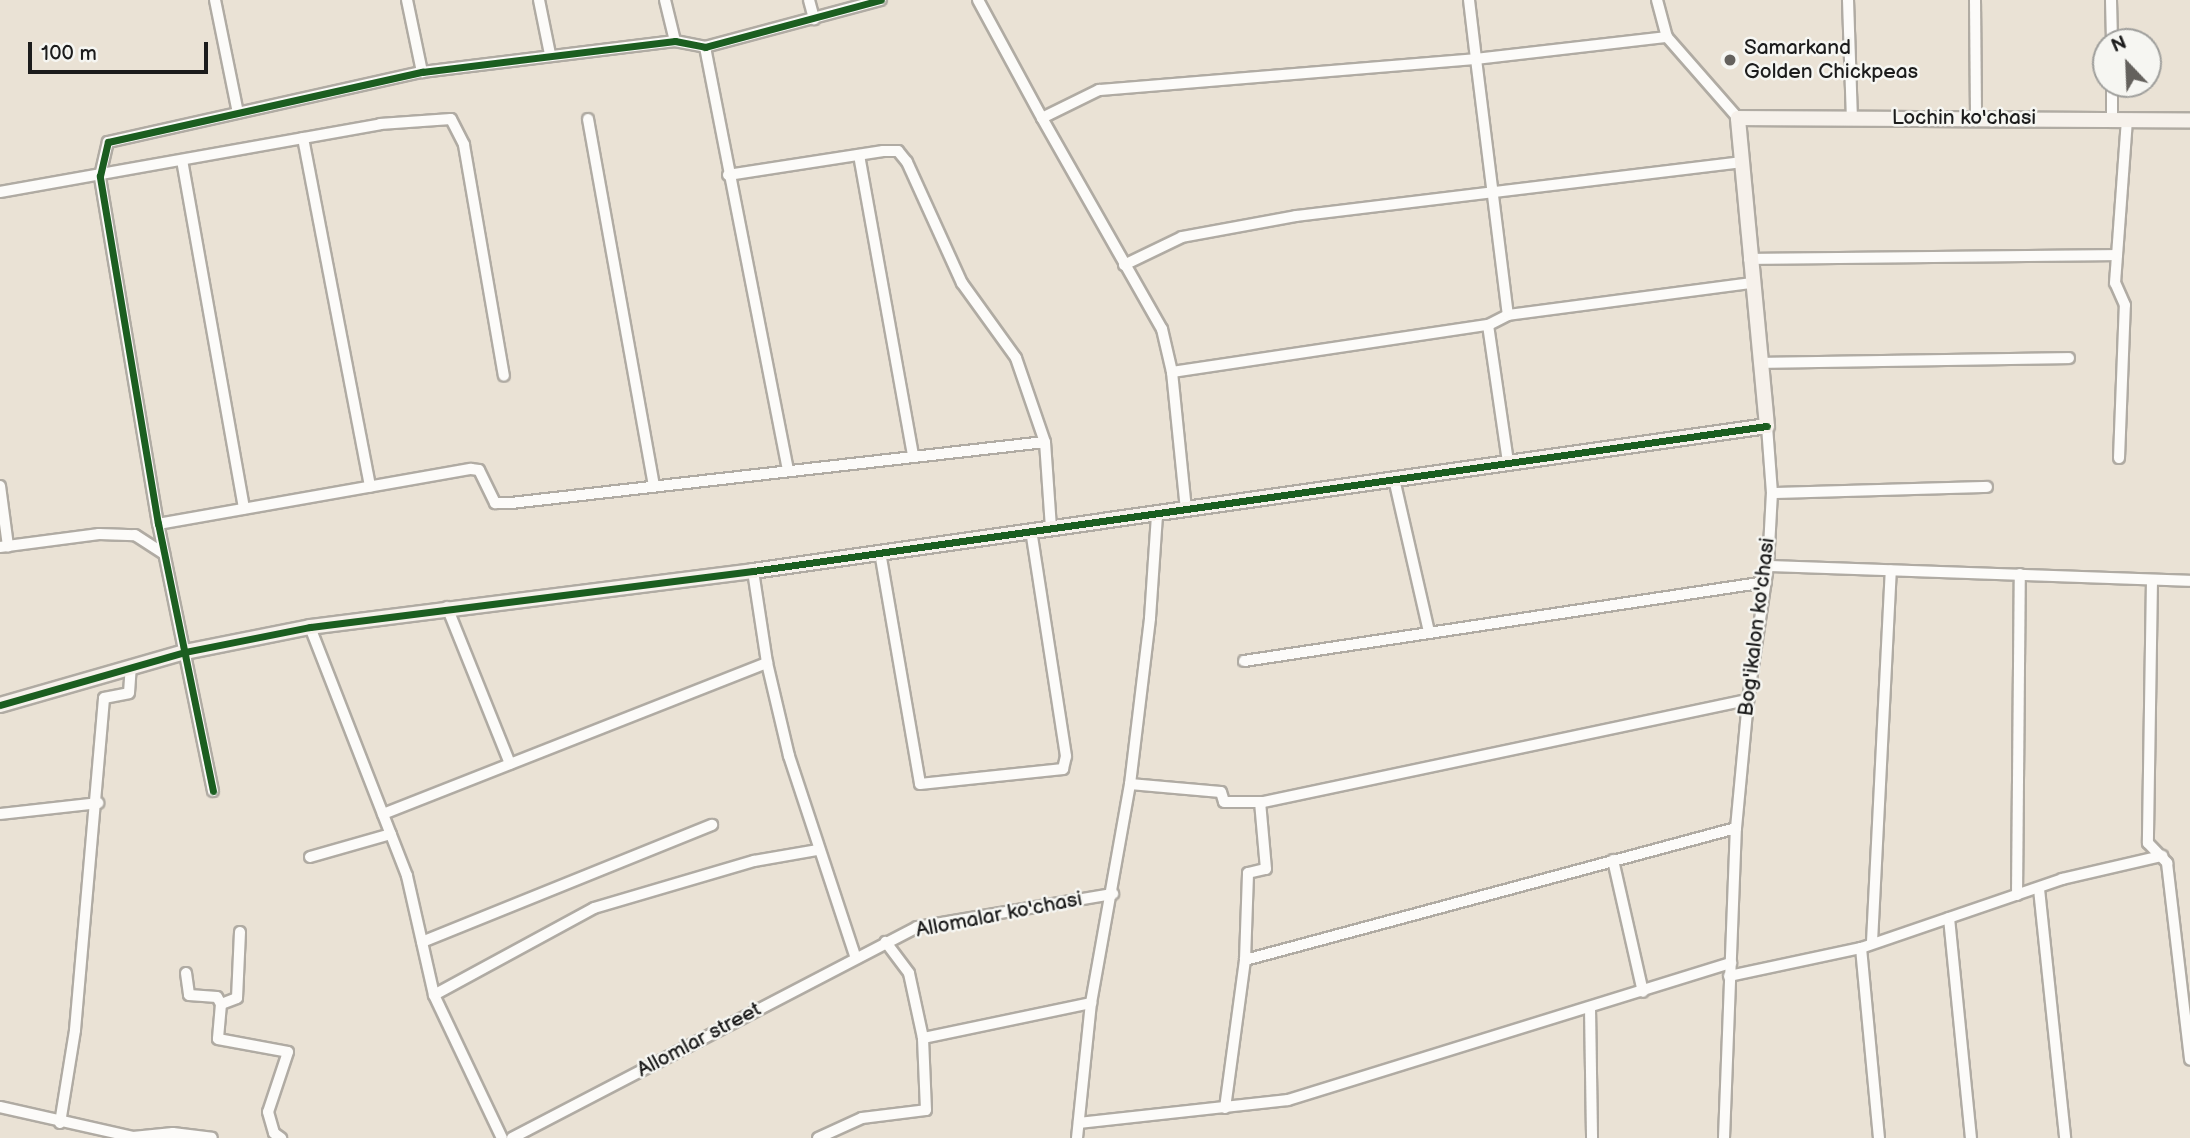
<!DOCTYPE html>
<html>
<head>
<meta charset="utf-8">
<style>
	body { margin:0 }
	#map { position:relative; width:2190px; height:1138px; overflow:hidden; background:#eae2d5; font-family:"Balsamiq Sans",sans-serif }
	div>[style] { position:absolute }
	.roads { filter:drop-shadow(2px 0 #b0aba3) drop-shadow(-2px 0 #b0aba3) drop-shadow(0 2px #b0aba3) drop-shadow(0 -2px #b0aba3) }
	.street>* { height:10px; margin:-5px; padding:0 5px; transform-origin:5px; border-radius:5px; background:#fcfbf9 }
	.secondary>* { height:14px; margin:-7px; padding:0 7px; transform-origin:7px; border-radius:7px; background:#f6f1eb }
	.cycleway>* { height:7px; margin:-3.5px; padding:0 3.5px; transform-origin:3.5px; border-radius:3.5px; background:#1b5e20 }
	.dots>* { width:19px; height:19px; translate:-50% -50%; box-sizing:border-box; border:4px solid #f6f6f2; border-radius:50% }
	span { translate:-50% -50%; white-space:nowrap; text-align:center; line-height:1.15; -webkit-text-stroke:5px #f6f6f2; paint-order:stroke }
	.poi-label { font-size:21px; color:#1c1c1c }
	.left { translate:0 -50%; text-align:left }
	.street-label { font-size:21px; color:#1c1c1c }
	.north { position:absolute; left:2092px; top:28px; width:70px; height:70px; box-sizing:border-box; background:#f6f6f2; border:2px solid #9f9f9c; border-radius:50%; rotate:337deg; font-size:19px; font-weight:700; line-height:28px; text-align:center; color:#1c1c1c }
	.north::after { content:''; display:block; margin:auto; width:24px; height:32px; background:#64615d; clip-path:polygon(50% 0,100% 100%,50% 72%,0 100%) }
	.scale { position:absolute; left:28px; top:42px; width:180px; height:32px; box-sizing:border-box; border:4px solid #1c1c1c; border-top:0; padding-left:9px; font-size:21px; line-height:24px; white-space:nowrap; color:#1c1c1c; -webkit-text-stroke:5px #f6f6f2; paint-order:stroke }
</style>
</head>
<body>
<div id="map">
	<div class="roads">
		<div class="street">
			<i style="left:215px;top:0;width:115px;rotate:78.5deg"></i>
			<i style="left:407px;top:0;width:74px;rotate:78.2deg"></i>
			<i style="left:539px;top:0;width:55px;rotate:78.5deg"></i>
			<i style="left:665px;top:0;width:42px;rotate:76.3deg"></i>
			<i style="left:809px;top:0;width:20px;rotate:75deg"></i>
			<i style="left:978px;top:0;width:134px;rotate:61.5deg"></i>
			<i style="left:1042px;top:118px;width:64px;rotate:-26.2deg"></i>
			<i style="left:1099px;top:90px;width:378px;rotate:-4.7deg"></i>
			<i style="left:1476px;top:59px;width:258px;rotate:82.9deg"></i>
			<i style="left:1508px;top:315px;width:22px;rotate:153deg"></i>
			<i style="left:1488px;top:325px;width:138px;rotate:81.7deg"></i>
			<i style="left:1469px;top:0;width:59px;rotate:83.2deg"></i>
			<i style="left:1476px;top:59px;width:192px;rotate:-6.6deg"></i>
			<i style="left:1667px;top:37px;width:108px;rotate:48.8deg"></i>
			<i style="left:1657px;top:0;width:38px;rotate:75deg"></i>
			<i style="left:1848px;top:0;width:118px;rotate:88.1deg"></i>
			<i style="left:1975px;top:0;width:119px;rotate:89.5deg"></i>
			<i style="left:2111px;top:0;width:42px;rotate:88.6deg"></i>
			<i style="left:705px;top:47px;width:431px;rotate:78.9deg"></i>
			<i style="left:2112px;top:84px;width:34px;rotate:90deg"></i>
			<i style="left:1042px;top:118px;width:243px;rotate:60.4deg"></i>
			<i style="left:1162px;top:329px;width:44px;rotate:76.9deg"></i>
			<i style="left:1172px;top:372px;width:139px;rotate:84.2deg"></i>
			<i style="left:588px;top:119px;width:373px;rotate:79.8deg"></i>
			<i style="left:303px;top:138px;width:355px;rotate:79.1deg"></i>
			<i style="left:859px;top:155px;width:306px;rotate:79.8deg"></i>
			<i style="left:182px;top:160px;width:354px;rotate:79.9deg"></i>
			<i style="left:728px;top:175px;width:157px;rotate:-8.8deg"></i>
			<i style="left:883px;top:151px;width:15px"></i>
			<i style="left:898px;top:151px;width:14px;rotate:51deg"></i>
			<i style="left:907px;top:162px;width:133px;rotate:65.6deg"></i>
			<i style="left:962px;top:283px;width:92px;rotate:54.2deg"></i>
			<i style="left:1016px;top:358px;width:89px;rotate:71deg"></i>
			<i style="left:1045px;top:442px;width:85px;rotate:86deg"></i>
			<i style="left:0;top:192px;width:386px;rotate:-10.1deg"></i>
			<i style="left:380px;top:124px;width:71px;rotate:-4deg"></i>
			<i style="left:451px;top:119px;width:29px;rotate:63deg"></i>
			<i style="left:464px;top:145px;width:234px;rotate:80.2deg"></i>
			<i style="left:1749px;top:259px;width:368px;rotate:-0.6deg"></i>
			<i style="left:1124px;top:265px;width:64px;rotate:-25.8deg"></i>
			<i style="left:1182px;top:237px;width:116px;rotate:-10.4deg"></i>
			<i style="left:1296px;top:216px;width:449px;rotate:-6.9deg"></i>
			<i style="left:1508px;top:315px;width:245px;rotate:-7.5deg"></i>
			<i style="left:1760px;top:363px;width:309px;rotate:-0.9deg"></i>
			<i style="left:1172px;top:372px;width:319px;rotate:-8.5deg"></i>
			<i style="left:2119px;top:458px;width:153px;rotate:-87.8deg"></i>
			<i style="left:2125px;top:305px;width:24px;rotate:-114deg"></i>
			<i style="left:2115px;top:283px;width:163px;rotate:-85.8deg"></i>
			<i style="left:1394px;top:479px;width:157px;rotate:77.1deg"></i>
			<i style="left:0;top:486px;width:61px;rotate:82.4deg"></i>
			<i style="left:1772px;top:493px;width:215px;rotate:-1.6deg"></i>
			<i style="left:158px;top:524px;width:318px;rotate:-10deg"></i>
			<i style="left:471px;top:469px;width:8px;rotate:7deg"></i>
			<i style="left:479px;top:470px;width:37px;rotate:64deg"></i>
			<i style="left:495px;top:503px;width:16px"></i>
			<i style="left:511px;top:503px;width:537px;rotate:-6.52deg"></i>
			<i style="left:0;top:547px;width:100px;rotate:-7.5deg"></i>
			<i style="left:99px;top:534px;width:36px;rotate:2deg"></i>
			<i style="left:135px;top:535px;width:35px;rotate:33deg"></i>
			<i style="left:880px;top:552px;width:235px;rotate:80.2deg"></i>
			<i style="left:920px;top:784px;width:144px;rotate:-6deg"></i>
			<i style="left:1063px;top:769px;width:13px;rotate:-77deg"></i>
			<i style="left:1066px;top:756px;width:228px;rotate:-98.8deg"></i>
			<i style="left:1768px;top:566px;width:422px;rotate:2deg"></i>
			<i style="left:753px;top:571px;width:93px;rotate:81.3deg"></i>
			<i style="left:767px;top:663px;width:96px;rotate:76.7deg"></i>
			<i style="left:789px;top:756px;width:213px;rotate:71.7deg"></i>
			<i style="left:2152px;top:580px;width:263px;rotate:90.9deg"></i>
			<i style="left:2148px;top:843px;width:28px;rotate:46deg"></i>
			<i style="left:2167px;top:863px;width:198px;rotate:83.3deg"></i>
			<i style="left:447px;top:607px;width:169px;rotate:68.1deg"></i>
			<i style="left:310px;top:627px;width:267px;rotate:68.7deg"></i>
			<i style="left:407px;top:876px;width:122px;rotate:77.2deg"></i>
			<i style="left:434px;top:995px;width:158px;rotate:64.6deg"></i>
			<i style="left:1244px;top:661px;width:528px;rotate:-8.61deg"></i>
			<i style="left:1130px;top:784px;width:91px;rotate:5deg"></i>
			<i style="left:1221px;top:792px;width:10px;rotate:73deg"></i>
			<i style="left:1224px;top:802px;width:39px"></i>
			<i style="left:1263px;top:802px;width:496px;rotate:-11.9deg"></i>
			<i style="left:213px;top:791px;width:273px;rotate:-101.6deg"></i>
			<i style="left:158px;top:524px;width:353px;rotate:-99.5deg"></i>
			<i style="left:100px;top:176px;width:35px;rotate:-77deg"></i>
			<i style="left:108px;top:142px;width:322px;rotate:-12.6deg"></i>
			<i style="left:422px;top:72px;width:255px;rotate:-7deg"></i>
			<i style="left:675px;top:41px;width:31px;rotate:11deg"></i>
			<i style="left:705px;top:47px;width:182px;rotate:-15deg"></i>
			<i style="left:0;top:814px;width:99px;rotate:-6.4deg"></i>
			<i style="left:383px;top:814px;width:413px;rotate:-21.5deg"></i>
			<i style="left:310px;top:857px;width:84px;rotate:-15.9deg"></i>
			<i style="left:1613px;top:860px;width:135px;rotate:77.2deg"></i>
			<i style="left:2039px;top:889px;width:250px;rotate:84deg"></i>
			<i style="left:2017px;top:895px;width:321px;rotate:-89.5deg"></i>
			<i style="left:1949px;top:918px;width:221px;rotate:84.3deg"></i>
			<i style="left:240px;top:932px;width:66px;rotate:92.6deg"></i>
			<i style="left:237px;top:998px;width:17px;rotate:159deg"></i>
			<i style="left:221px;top:1004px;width:35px;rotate:95deg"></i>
			<i style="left:218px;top:1039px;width:71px;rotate:10.5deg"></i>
			<i style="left:288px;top:1052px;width:63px;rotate:108.4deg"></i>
			<i style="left:268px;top:1112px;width:22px;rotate:74deg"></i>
			<i style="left:274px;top:1133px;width:9px;rotate:36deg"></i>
			<i style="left:422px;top:942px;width:313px;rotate:-22deg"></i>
			<i style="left:1872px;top:942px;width:372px;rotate:-87.1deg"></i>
			<i style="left:1861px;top:948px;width:191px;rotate:84.6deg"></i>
			<i style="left:1245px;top:960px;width:87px;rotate:-88deg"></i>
			<i style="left:1248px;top:873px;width:18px;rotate:-13deg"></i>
			<i style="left:1266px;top:869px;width:67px;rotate:-95.1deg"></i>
			<i style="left:186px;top:973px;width:22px;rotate:82deg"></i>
			<i style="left:189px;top:995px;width:28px;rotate:4deg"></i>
			<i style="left:217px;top:997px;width:8px;rotate:60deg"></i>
			<i style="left:1729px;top:976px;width:135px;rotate:-12deg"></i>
			<i style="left:1861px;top:948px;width:213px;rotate:-18.9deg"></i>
			<i style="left:2062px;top:879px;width:103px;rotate:-13deg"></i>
			<i style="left:434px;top:995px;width:182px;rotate:-28.5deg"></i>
			<i style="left:594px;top:908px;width:167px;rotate:-16.4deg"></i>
			<i style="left:754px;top:861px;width:65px;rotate:-9.8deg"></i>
			<i style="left:1590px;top:1008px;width:130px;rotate:89.1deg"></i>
			<i style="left:923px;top:1038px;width:172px;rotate:-11.8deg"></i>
			<i style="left:0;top:1107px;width:136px;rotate:12.7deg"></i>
			<i style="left:133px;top:1137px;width:40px;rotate:-5.7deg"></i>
			<i style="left:173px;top:1133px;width:39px;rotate:7deg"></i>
			<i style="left:1225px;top:1108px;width:149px;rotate:-82.3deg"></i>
			<i style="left:1245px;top:960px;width:508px;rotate:-15.05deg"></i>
			<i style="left:60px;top:1123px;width:94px;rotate:-80.8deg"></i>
			<i style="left:75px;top:1030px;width:333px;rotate:-85deg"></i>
			<i style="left:104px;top:698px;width:25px;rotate:-11deg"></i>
			<i style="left:129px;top:693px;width:27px;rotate:-86deg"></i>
			<i style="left:1079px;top:1123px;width:210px;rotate:-6.3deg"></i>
			<i style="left:1288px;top:1100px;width:464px;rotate:-17.2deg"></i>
			<i style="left:512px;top:1138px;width:457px;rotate:-27.5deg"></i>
			<i style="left:917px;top:927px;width:199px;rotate:-9.6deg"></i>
			<i style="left:818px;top:1138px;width:48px;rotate:-24.4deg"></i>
			<i style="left:862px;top:1118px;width:64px;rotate:-7.1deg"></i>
			<i style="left:926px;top:1110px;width:72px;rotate:-92.4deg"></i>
			<i style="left:923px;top:1038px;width:66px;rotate:-102.2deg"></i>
			<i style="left:909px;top:973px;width:39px;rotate:-127deg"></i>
			<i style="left:1077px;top:1138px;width:136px;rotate:-84.1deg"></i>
			<i style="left:1091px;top:1003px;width:222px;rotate:-79.9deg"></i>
			<i style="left:1130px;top:784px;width:167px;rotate:-83.1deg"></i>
			<i style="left:1150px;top:618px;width:104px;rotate:-86.1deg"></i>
			<i style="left:1724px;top:1138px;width:310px;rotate:-87.8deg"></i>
			<i style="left:1736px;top:828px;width:129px;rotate:-84.6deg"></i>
			<i style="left:1748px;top:700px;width:135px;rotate:-81.5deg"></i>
			<i style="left:1768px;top:566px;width:73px;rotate:-86.9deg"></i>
			<i style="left:1772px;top:493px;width:67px;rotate:-94.3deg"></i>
		</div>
		<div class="secondary">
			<i style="left:0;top:705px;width:192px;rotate:-16deg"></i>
			<i style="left:185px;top:652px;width:127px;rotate:-11.3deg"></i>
			<i style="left:310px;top:627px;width:447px;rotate:-7.2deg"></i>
			<i style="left:753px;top:571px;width:1024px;rotate:-8.14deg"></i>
			<i style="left:1767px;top:426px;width:309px;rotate:-95.4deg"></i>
			<i style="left:1738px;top:118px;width:452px;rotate:0.3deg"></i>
		</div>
	</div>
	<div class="cycleway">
		<i style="left:0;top:705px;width:192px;rotate:-16deg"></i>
		<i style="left:185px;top:652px;width:127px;rotate:-11.3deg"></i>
		<i style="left:310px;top:627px;width:447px;rotate:-7.2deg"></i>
		<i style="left:753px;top:571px;width:1024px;rotate:-8.14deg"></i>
		<i style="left:213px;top:791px;width:273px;rotate:-101.6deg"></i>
		<i style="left:158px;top:524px;width:353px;rotate:-99.5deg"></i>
		<i style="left:100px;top:176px;width:35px;rotate:-77deg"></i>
		<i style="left:108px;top:142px;width:322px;rotate:-12.6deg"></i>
		<i style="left:422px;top:72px;width:255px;rotate:-7deg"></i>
		<i style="left:675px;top:41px;width:31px;rotate:11deg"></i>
		<i style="left:705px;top:47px;width:182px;rotate:-15deg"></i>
	</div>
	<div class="dots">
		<i style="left:1730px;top:60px;background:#64615d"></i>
	</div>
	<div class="poi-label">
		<span class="left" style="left:1744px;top:60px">Samarkand<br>Golden Chickpeas</span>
	</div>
	<div class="street-label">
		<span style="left:1964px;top:118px">Lochin ko'chasi</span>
		<span style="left:1757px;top:627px;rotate:-83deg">Bog'ikalon ko'chasi</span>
		<span style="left:999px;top:915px;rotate:-11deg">Allomalar ko'chasi</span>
		<span style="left:699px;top:1040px;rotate:-28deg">Allomlar street</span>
	</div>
	<div class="north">N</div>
	<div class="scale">100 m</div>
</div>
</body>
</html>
